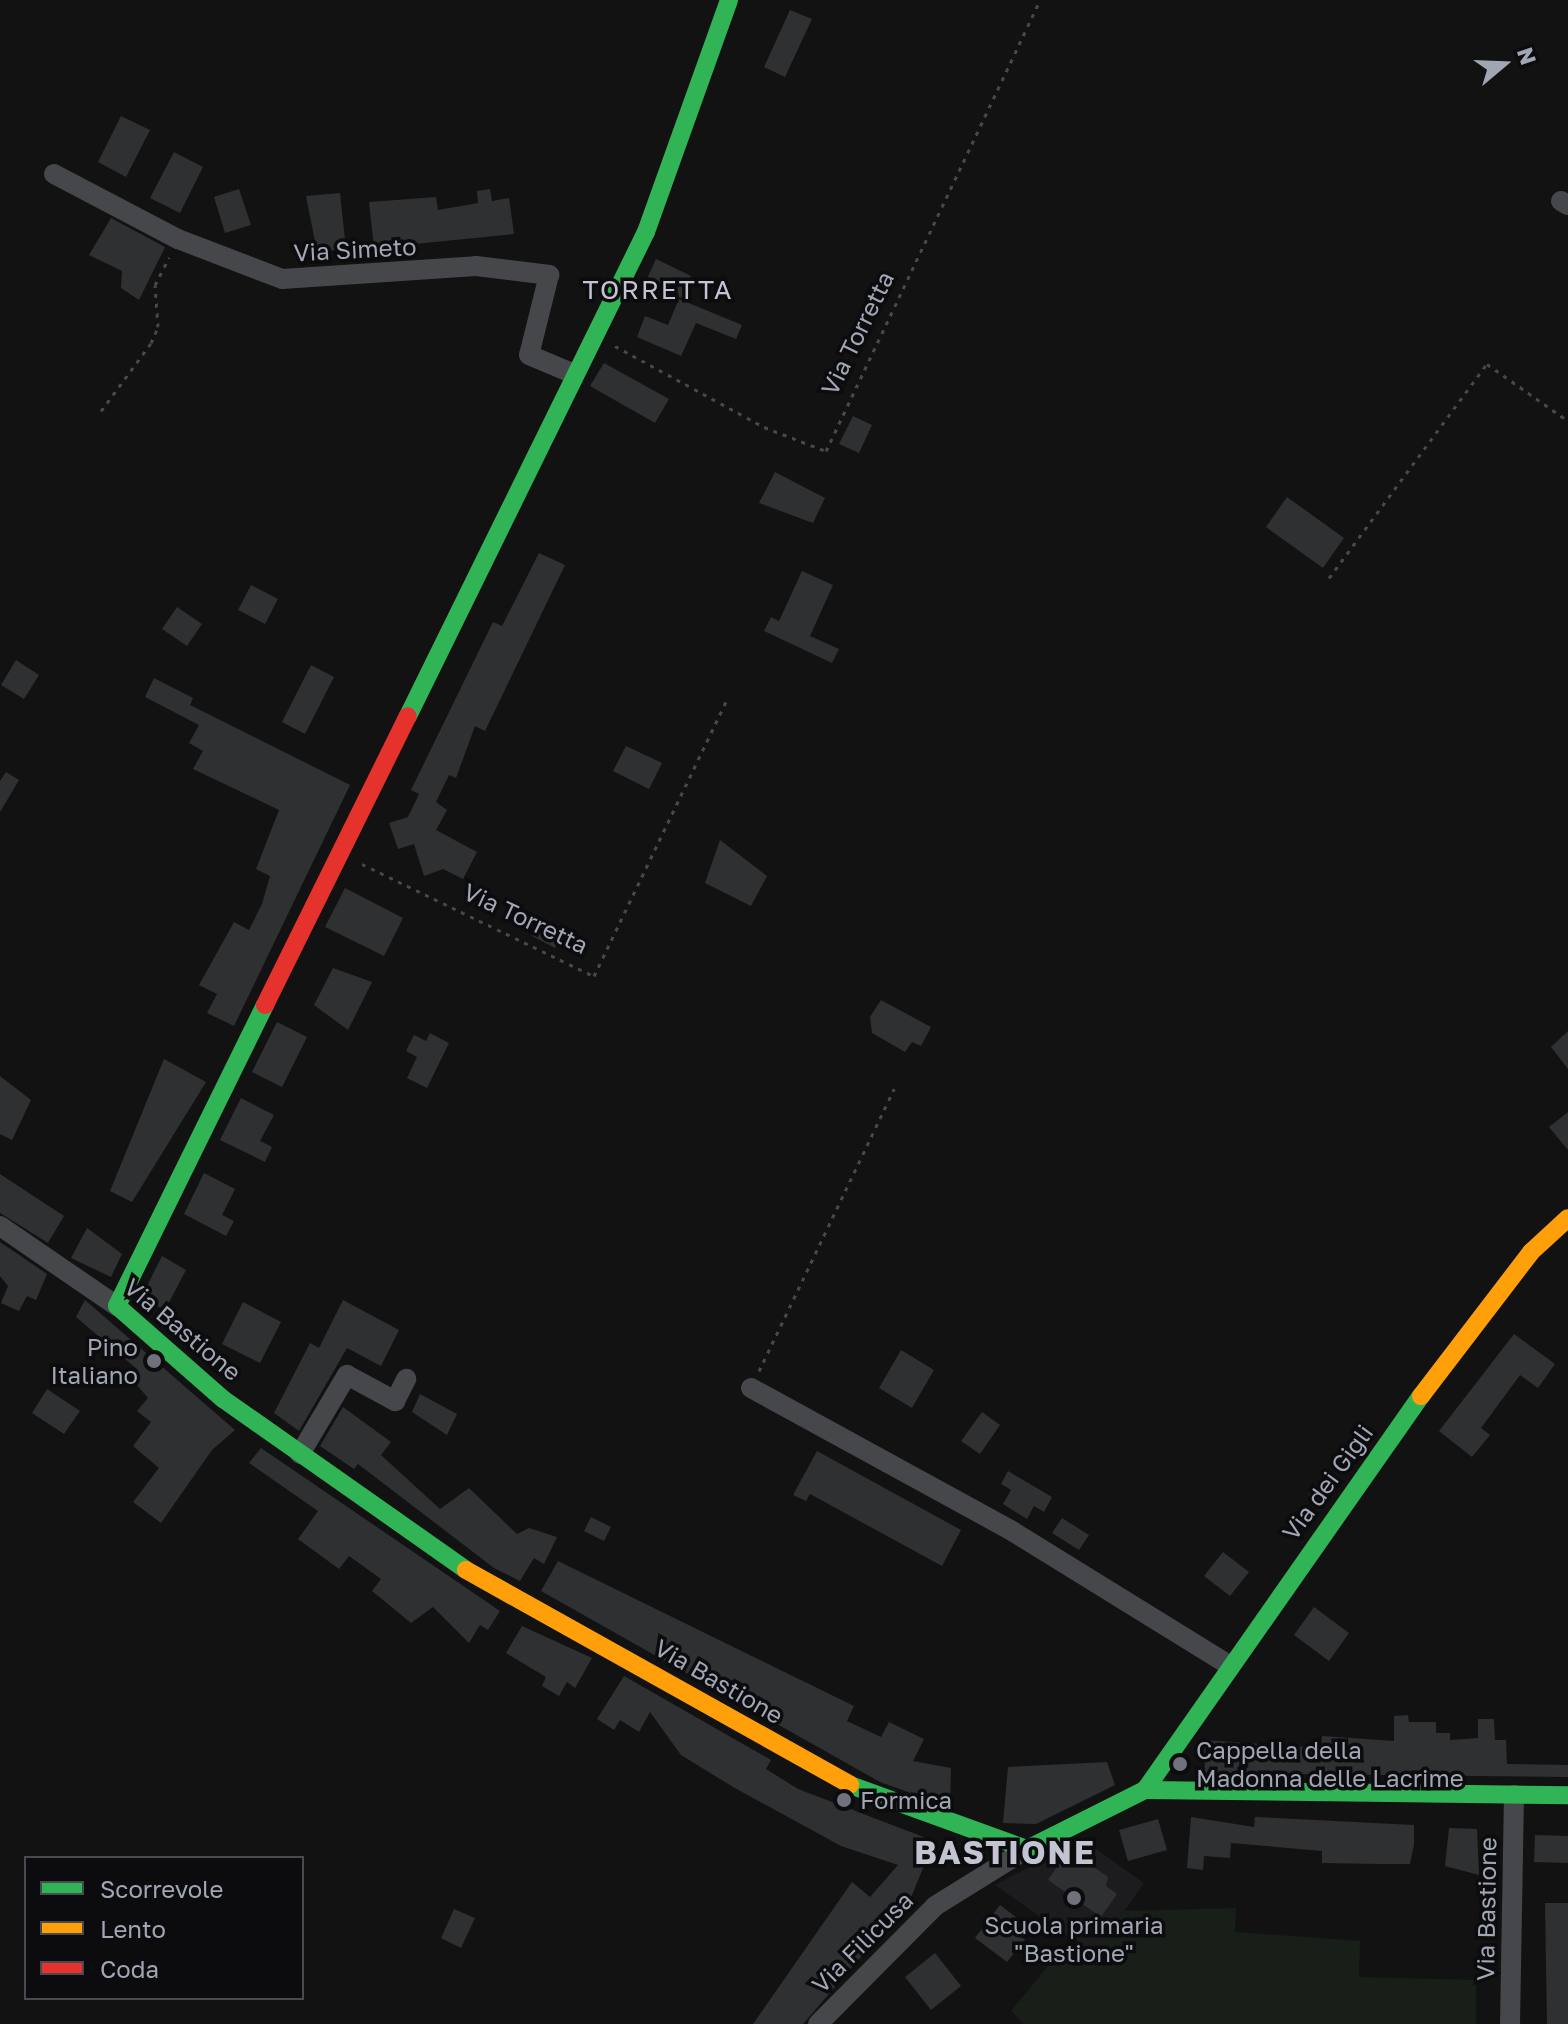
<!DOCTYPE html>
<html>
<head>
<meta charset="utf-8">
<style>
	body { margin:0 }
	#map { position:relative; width:1568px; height:2024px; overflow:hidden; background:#121212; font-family:"Golos Text",sans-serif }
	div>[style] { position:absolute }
	.built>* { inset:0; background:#1c1c1e }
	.green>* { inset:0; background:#181f19 }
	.building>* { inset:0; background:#2f3032 }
	.path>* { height:3px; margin-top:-1.5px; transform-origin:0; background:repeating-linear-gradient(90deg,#47484d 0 4px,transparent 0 10px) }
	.street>* { height:20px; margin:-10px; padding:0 10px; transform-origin:10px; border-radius:10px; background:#46474b }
	.fast>* { height:18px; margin:-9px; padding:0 9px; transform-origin:9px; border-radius:9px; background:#30b455 }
	.slow>* { height:18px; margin:-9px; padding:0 9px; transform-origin:9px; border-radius:9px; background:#ff9f0a }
	.jam>* { height:18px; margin:-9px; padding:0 9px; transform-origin:9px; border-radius:9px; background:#e5322d }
	.dots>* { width:22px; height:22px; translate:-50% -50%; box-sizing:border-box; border:4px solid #0c0c0e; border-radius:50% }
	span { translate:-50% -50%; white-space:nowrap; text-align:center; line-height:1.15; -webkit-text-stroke:7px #0c0c0e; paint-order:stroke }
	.street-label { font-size:24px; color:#a1a6b5 }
	.poi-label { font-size:24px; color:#a1a6b5 }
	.right { translate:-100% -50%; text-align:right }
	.left { translate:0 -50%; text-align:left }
	.neighbourhood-label { font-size:26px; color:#c2c5d1; letter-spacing:2px }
	.district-label { font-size:32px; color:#c2c5d1; font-weight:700; letter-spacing:2px }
	.legend { position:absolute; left:24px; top:1856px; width:280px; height:144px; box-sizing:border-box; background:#0c0c0e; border:2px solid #484a51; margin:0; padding:10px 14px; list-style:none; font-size:24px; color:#a1a6b5 }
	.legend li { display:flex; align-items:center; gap:16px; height:40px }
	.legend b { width:40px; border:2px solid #484a51 }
	.north { position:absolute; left:1464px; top:24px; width:80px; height:80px; -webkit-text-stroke:6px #0c0c0e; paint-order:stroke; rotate:71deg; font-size:22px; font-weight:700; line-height:32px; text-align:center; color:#a1a6b5 }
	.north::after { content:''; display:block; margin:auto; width:28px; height:36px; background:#a1a6b5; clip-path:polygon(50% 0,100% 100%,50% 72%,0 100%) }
</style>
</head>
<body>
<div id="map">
	<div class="built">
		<i style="clip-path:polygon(1082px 1839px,1144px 1883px,1094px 1955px,995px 1885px)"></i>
	</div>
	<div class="green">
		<i style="clip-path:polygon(1236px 1908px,1235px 1932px,1360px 1941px,1359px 1977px,1476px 1980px,1476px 2024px,1024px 2024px,1011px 2011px,1071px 1938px,1094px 1955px,1124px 1911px)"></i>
	</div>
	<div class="building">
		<i style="clip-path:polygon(790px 10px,812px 19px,785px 77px,764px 67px)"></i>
		<i style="clip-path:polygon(121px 116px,150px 130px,126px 177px,98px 162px)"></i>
		<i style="clip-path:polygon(174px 152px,203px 167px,180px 213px,150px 198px)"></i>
		<i style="clip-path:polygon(239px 189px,251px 225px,225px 233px,214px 197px)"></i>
		<i style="clip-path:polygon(490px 189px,492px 201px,509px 198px,514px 234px,374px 248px,369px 202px,436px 197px,438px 210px,478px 203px,477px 191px)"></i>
		<i style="clip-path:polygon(340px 193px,346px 249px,317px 252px,306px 196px)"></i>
		<i style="clip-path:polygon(111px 218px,165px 247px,139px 300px,121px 288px,122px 271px,89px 255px)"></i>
		<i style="clip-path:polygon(656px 259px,691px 276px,681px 298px,646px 281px)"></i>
		<i style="clip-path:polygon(679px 299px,742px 325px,736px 339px,696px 323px,681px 356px,637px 337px,645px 316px,668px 325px)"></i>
		<i style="clip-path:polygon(604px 363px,669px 399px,655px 423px,590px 386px)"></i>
		<i style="clip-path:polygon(853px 416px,872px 425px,859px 453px,839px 444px)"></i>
		<i style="clip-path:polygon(775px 472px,825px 498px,813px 523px,759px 503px)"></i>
		<i style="clip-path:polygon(1287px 497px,1344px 538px,1323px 568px,1266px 527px)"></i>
		<i style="clip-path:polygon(539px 553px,565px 565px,485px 731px,475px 726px,456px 778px,449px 775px,436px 802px,447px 810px,436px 830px,477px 852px,463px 879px,443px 869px,424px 876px,414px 844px,398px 849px,389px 823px,408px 817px,419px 794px,411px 790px,493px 622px,502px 626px)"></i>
		<i style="clip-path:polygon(802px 571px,833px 585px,810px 636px,839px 649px,832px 663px,764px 631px,771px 617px,779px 621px)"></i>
		<i style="clip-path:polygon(251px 585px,278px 599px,265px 624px,238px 610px)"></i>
		<i style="clip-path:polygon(177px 607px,202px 624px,187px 646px,162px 629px)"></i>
		<i style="clip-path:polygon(16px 660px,39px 675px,24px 699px,1px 685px)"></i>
		<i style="clip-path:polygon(311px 665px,334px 677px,305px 734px,282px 722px)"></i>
		<i style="clip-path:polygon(154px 678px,193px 698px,190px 705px,350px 785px,234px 1026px,207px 1013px,217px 994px,199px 985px,234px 922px,249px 930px,262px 904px,270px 876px,256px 869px,279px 810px,193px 769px,203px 751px,189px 743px,199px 725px,145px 697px)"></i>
		<i style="clip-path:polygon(626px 746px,662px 763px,649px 789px,613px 771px)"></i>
		<i style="clip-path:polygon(6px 772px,19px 780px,0 812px,0 781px)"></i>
		<i style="clip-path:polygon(720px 840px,767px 876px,751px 906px,705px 883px)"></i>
		<i style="clip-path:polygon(345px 888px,403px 918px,384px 956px,325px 927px)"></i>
		<i style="clip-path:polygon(539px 922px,562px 934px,555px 948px,532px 936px)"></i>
		<i style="clip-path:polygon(333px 968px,372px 982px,348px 1030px,314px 1005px)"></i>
		<i style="clip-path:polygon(881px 1000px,931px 1027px,921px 1046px,912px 1042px,905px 1052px,872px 1033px,870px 1017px)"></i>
		<i style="clip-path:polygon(277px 1022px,307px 1037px,282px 1087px,252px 1072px)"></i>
		<i style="clip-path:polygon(1568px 1031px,1568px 1069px,1551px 1047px)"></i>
		<i style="clip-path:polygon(430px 1033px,449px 1043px,427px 1088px,407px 1078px,417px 1057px,406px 1051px,414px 1035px,426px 1041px)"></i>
		<i style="clip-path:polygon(164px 1059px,206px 1082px,132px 1202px,110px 1191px)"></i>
		<i style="clip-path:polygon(0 1076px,31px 1100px,12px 1140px,0 1134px)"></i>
		<i style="clip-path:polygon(241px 1098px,274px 1115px,260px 1141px,272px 1147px,265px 1162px,220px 1140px)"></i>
		<i style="clip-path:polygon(1568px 1112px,1568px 1150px,1549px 1127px)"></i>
		<i style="clip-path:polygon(204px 1173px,235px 1189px,222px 1215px,234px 1221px,226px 1236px,184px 1214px)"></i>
		<i style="clip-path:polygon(0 1174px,64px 1216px,48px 1243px,0 1213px)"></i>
		<i style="clip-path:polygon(87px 1228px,122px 1254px,111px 1277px,71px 1258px)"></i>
		<i style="clip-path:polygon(0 1242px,47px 1274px,36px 1300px,27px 1296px,19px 1311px,1px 1303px,8px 1286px,0 1276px)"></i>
		<i style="clip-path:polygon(162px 1256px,186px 1270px,165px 1310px,141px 1298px)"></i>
		<i style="clip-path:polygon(85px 1300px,235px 1430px,212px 1450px,161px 1523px,133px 1502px,159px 1468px,133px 1446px,151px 1422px,137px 1411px,148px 1398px,131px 1378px,138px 1370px,76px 1317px)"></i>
		<i style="clip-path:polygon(343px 1300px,399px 1330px,381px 1366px,347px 1348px,299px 1431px,274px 1413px,310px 1343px,319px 1348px)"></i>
		<i style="clip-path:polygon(243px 1302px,281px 1322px,260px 1363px,222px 1344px)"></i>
		<i style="clip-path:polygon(1514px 1334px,1555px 1364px,1538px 1388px,1520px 1375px,1481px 1428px,1490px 1435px,1472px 1457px,1439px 1431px)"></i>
		<i style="clip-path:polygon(901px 1350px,934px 1370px,912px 1408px,879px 1388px)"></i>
		<i style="clip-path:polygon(47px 1389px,80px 1411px,64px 1434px,32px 1413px)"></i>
		<i style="clip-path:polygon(420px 1394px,457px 1414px,447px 1435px,412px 1412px)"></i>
		<i style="clip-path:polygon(343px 1407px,391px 1442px,381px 1455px,440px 1509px,469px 1488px,517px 1534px,529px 1528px,557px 1537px,544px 1564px,534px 1558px,520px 1581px,494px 1568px,358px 1464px,354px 1469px,320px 1446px)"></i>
		<i style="clip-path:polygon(982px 1412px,1000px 1425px,980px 1454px,961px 1441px)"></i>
		<i style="clip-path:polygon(261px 1448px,500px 1611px,488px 1630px,480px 1625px,469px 1643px,433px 1607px,411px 1623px,372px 1591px,381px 1579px,349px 1556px,339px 1569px,298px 1539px,318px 1511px,249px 1463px)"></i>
		<i style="clip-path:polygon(817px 1451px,961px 1530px,942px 1566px,810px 1494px,806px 1501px,793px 1495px)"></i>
		<i style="clip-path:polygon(1008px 1471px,1052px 1497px,1044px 1512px,1034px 1506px,1027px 1519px,1003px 1504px,1011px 1490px,1001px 1484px)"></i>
		<i style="clip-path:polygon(1324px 1477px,1334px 1486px,1320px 1505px,1308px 1495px)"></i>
		<i style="clip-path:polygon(591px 1517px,611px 1527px,604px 1541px,584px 1531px)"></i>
		<i style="clip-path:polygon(1062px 1518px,1089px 1535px,1079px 1550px,1052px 1533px)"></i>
		<i style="clip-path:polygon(1223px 1552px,1249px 1572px,1230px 1596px,1204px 1576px)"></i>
		<i style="clip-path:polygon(558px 1561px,854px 1706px,847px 1721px,881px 1737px,889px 1722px,924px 1739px,913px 1761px,951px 1768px,950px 1807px,880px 1782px,541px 1591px)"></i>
		<i style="clip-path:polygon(1314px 1607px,1349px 1633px,1329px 1661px,1294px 1635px)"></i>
		<i style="clip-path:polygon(522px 1626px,592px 1658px,575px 1688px,567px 1682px,559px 1696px,542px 1686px,546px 1677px,506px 1653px)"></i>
		<i style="clip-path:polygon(624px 1676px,771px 1760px,766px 1769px,798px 1789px,934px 1841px,910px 1900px,803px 2024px,753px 2024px,852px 1882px,870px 1897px,898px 1865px,841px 1846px,733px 1787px,681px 1755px,650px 1712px,639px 1732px,620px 1720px,614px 1730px,597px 1719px)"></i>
		<i style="clip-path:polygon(1408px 1715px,1409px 1722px,1436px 1722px,1436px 1733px,1450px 1733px,1450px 1740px,1478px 1738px,1478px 1719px,1494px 1719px,1495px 1740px,1506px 1740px,1507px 1764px,1568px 1765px,1568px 1777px,1205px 1773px,1204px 1740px,1321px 1748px,1322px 1736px,1394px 1741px,1394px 1716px)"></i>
		<i style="clip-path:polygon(1107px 1762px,1115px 1785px,1036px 1824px,1003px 1823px,1008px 1767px)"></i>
		<i style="clip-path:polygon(1191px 1817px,1254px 1827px,1255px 1817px,1414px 1825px,1414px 1844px,1410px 1864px,1380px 1864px,1322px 1863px,1322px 1851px,1231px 1843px,1230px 1858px,1204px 1856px,1203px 1870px,1187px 1868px)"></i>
		<i style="clip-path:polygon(1158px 1819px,1167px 1850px,1128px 1861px,1119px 1830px)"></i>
		<i style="clip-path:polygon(1449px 1828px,1477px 1829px,1479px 1875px,1445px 1866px)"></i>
		<i style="clip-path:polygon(1535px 1835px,1568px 1836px,1568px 1863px,1534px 1862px)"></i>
		<i style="clip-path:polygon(1064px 1857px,1076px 1865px,1081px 1858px,1108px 1877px,1106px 1886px,1117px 1894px,1101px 1917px,1048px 1880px)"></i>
		<i style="clip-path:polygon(1545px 1903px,1568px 1903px,1568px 2024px,1547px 2024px)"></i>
		<i style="clip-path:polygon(1000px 1905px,1017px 1918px,1014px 1932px,1025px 1940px,1007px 1962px,975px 1938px)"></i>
		<i style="clip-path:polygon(454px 1909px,475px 1918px,461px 1948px,441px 1938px)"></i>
		<i style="clip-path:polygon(935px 1953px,961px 1986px,931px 2010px,905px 1977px)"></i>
	</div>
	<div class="path">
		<i style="left:615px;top:346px;width:170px;rotate:28.5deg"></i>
		<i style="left:764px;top:427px;width:66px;rotate:21.2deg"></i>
		<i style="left:826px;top:451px;width:499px;rotate:-64.6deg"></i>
		<i style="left:101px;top:411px;width:84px;rotate:-53.7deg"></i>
		<i style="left:151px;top:343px;width:17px;rotate:-66deg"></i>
		<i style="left:158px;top:327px;width:42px;rotate:-94.1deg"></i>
		<i style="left:155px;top:285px;width:31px;rotate:-63deg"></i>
		<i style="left:1329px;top:578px;width:266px;rotate:-53.6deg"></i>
		<i style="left:1487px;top:364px;width:99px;rotate:35.1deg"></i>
		<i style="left:362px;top:864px;width:258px;rotate:25.8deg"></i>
		<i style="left:594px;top:976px;width:306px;rotate:-64.3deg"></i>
		<i style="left:759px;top:1371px;width:313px;rotate:-64.4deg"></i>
	</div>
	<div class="street">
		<i style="left:54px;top:174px;width:140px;rotate:27.7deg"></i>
		<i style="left:178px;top:239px;width:111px;rotate:21deg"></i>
		<i style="left:282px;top:279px;width:194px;rotate:-3.8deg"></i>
		<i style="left:476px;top:266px;width:74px;rotate:7deg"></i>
		<i style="left:549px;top:275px;width:82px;rotate:104deg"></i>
		<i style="left:529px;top:355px;width:49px;rotate:22.9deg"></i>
		<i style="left:1561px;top:201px;width:8px;rotate:30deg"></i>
		<i style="left:0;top:1226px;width:142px;rotate:34.4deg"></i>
		<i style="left:751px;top:1388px;width:298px;rotate:28.7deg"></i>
		<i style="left:1012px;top:1531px;width:253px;rotate:31.7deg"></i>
		<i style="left:300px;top:1454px;width:92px;rotate:-59.3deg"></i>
		<i style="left:347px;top:1375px;width:55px;rotate:28.4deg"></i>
		<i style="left:395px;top:1401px;width:25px;rotate:-63deg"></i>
		<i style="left:818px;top:2024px;width:166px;rotate:-45.2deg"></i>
		<i style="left:935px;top:1906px;width:108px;rotate:-31.8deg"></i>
		<i style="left:1510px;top:2024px;width:229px;rotate:-89deg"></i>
	</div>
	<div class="fast">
		<i style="left:408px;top:716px;width:539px;rotate:-63.82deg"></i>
		<i style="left:646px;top:232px;width:246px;rotate:-70.3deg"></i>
		<i style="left:265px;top:1005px;width:335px;rotate:116.2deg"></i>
		<i style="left:117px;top:1306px;width:141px;rotate:41.3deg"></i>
		<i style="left:223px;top:1399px;width:297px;rotate:35.1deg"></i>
		<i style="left:850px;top:1785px;width:188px;rotate:19.9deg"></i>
		<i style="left:1027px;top:1849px;width:132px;rotate:-26.6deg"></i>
		<i style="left:1145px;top:1790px;width:423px;rotate:0.7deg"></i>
		<i style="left:1145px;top:1790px;width:481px;rotate:-55deg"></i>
	</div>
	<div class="slow">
		<i style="left:1421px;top:1396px;width:181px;rotate:-52.6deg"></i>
		<i style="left:1531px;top:1252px;width:50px;rotate:-42.6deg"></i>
		<i style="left:466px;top:1570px;width:440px;rotate:29.2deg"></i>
	</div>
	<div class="jam">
		<i style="left:265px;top:1005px;width:322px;rotate:-63.7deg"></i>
	</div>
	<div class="dots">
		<i style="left:154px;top:1361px;background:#6f727c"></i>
		<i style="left:1180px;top:1764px;background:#6f727c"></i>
		<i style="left:844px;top:1800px;background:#6f727c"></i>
		<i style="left:1074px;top:1898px;background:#6f727c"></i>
	</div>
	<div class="street-label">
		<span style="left:355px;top:249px;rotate:-3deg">Via Simeto</span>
		<span style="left:857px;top:333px;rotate:-64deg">Via Torretta</span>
		<span style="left:526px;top:918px;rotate:25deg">Via Torretta</span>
		<span style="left:183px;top:1329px;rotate:40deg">Via Bastione</span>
		<span style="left:1327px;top:1482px;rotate:-54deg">Via dei Gigli</span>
		<span style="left:719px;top:1681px;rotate:30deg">Via Bastione</span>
		<span style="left:1486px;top:1909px;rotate:-89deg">Via Bastione</span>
		<span style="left:862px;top:1942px;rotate:-45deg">Via Filicusa</span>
	</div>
	<div class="poi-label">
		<span class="right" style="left:138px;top:1361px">Pino<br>Italiano</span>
		<span class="left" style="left:1196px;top:1764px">Cappella della<br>Madonna delle Lacrime</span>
		<span class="left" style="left:860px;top:1800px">Formica</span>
		<span style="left:1074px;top:1939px">Scuola primaria<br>"Bastione"</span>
	</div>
	<div class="neighbourhood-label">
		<span style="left:658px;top:290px">TORRETTA</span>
	</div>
	<div class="district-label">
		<span style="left:1005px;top:1852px">BASTIONE</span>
	</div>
	<ul class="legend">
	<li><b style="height:10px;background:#30b455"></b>Scorrevole</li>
	<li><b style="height:10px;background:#ff9f0a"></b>Lento</li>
	<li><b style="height:10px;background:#e5322d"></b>Coda</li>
	</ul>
	<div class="north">N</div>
</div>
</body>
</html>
